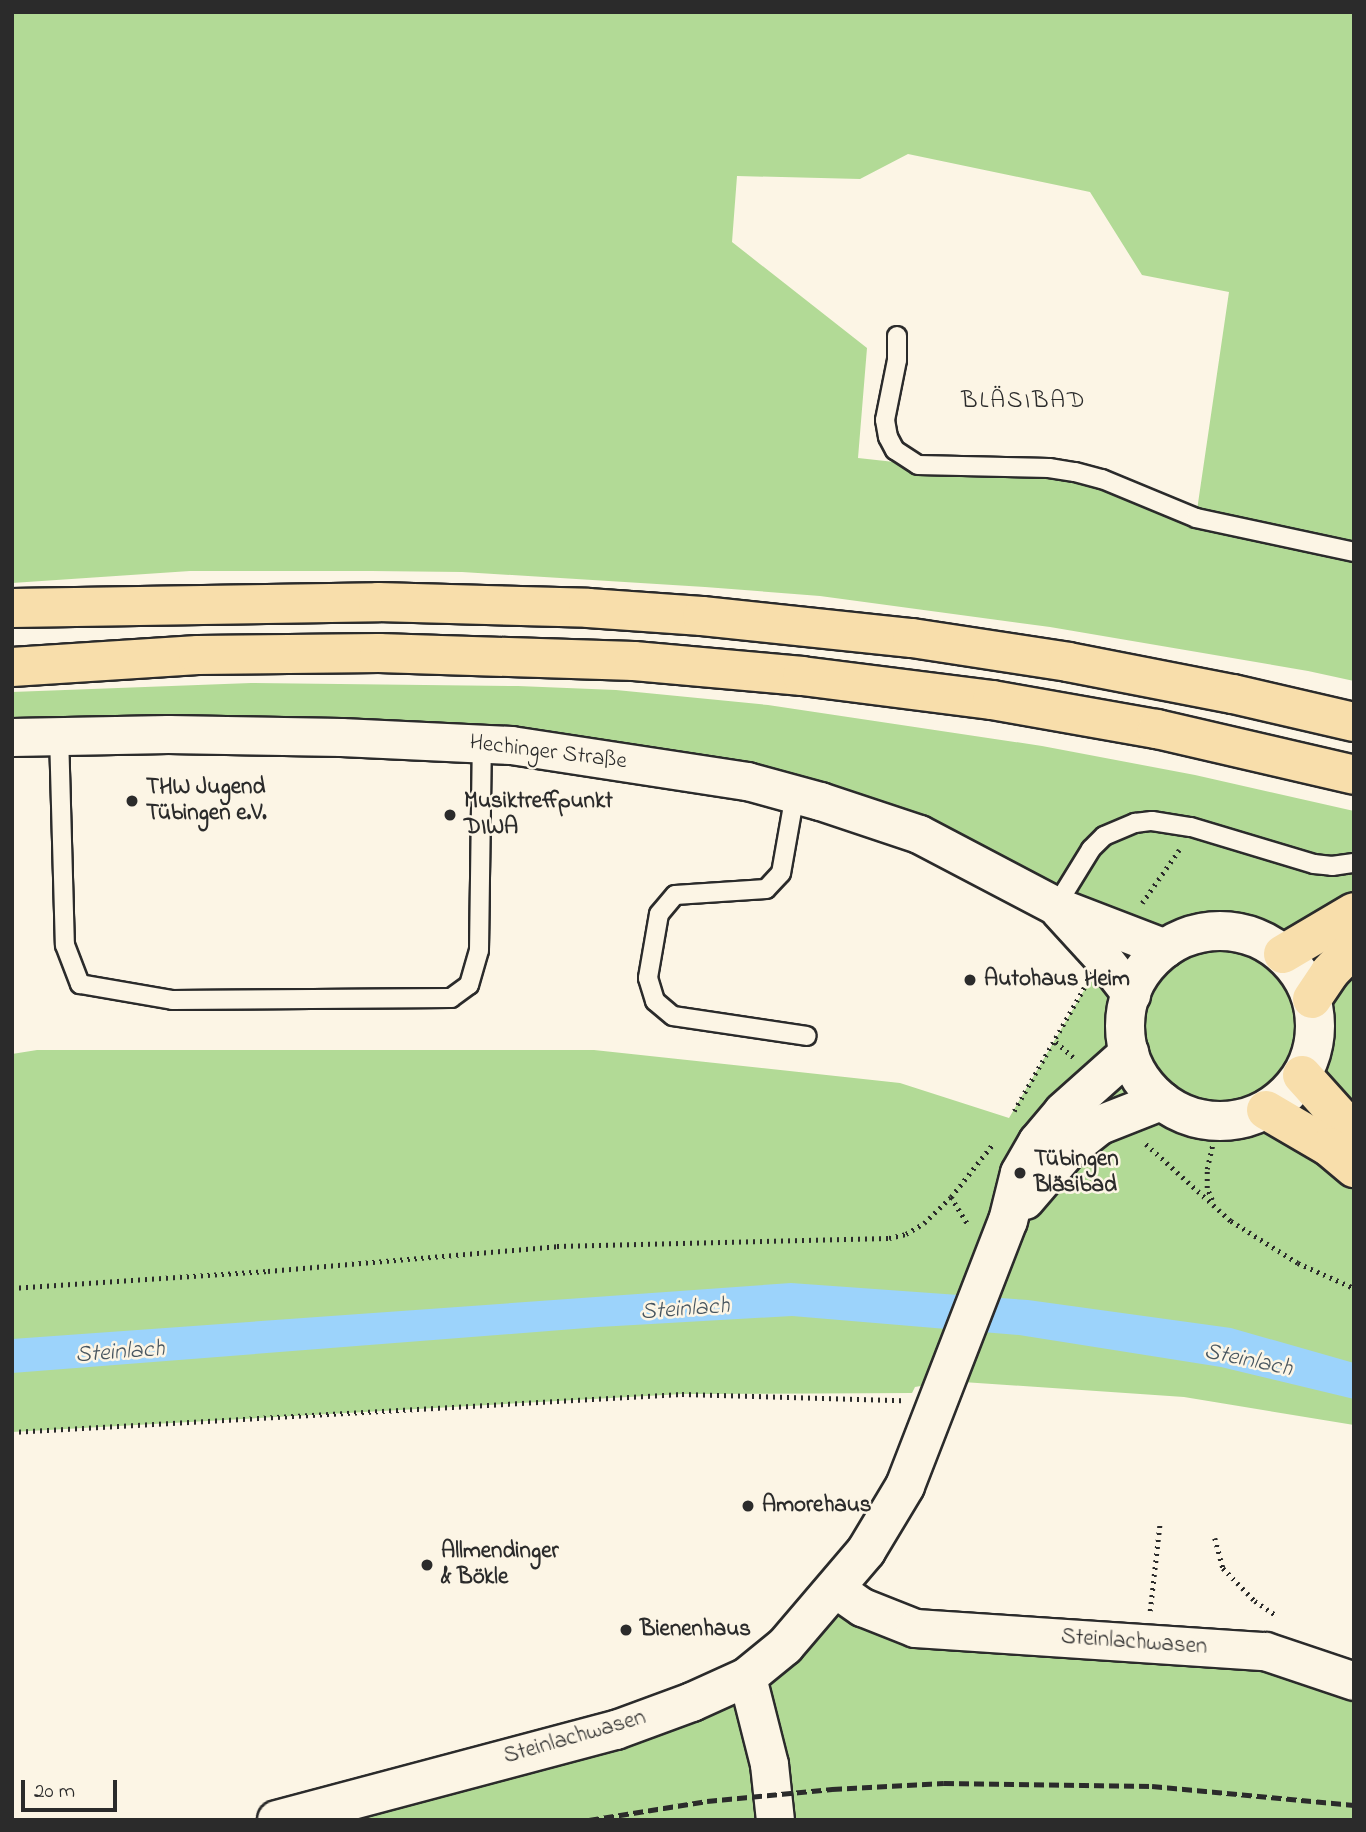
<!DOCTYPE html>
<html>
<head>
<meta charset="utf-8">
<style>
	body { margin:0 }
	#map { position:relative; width:1366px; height:1832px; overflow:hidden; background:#fcf5e5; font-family:"Indie Flower",sans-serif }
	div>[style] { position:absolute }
	.green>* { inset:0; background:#b2da96 }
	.water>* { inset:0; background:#9cd3fb }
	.path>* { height:4.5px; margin-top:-2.25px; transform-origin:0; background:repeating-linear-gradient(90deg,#2b2b2b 0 2px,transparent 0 7px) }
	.roads { filter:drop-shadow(2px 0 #2b2b2b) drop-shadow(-2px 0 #2b2b2b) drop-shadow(0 2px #2b2b2b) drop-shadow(0 -2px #2b2b2b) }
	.lane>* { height:18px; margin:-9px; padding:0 9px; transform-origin:9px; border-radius:9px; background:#fcf5e5 }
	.street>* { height:37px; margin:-18.5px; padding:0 18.5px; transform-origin:18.5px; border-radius:18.5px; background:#fcf5e5 }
	.secondary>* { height:38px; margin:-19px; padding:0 19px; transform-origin:19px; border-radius:19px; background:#fcf5e5 }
	.secondary>.ring { margin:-19px; padding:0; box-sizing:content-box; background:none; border:38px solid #fcf5e5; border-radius:50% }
	.highway>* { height:38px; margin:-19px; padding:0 19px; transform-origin:19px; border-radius:19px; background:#f8deab }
	.rail>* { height:5px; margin-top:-2.5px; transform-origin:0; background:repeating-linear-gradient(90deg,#2b2b2b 0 10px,transparent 0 15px) }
	.dots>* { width:19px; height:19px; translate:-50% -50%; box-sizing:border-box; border:4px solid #fcf5e5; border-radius:50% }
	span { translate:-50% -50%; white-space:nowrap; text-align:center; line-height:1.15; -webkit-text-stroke:5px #fcf5e5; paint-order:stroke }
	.street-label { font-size:23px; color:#2b2b2b }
	.poi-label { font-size:23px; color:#2b2b2b; font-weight:700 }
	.left { translate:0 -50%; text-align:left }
	.neighbourhood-label { font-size:24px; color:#2b2b2b; letter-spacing:2px }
	.water-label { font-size:24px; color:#47555f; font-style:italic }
	.frame { position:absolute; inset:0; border:14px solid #2b2b2b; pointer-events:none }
	.scale { position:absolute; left:21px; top:1780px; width:96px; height:32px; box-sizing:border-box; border:4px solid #2b2b2b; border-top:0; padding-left:9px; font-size:21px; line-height:24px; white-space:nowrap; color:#2b2b2b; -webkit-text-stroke:5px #fcf5e5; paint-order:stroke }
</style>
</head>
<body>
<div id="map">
	<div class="green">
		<i style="clip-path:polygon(evenodd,12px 12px,1354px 12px,1354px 681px,1308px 671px,1050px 627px,820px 596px,705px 587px,462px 572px,371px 571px,190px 571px,12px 583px,12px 12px,908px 154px,1090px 192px,1142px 275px,1229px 292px,1196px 517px,1049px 468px,940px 467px,858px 458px,867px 348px,732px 242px,737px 176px,860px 179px,908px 154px)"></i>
		<i style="clip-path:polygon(251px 683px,518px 686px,616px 690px,768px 705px,1042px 746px,1195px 775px,1354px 811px,1354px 1425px,1184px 1397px,948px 1381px,915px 1387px,912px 1393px,682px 1394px,12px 1432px,12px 1054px,37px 1050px,594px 1050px,900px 1083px,1009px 1118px,1103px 958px,919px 834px,651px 766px,12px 737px,12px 692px)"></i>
		<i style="clip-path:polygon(836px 1589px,862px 1607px,1265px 1651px,1354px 1681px,1354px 1820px,277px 1820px,692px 1702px)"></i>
	</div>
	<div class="water">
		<i style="clip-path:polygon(791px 1283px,1028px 1300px,1231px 1328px,1354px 1363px,1354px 1399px,1221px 1367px,1019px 1335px,792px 1316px,599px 1327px,12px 1373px,12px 1339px)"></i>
	</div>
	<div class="path">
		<i style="left:1142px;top:903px;width:65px;rotate:-55.1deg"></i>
		<i style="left:1056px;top:1042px;width:23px;rotate:41deg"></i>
		<i style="left:1014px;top:1111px;width:142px;rotate:-60.4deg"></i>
		<i style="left:1146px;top:1144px;width:115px;rotate:42.2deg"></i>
		<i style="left:1231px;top:1221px;width:79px;rotate:32.1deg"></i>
		<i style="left:1298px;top:1263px;width:61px;rotate:24.1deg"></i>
		<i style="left:951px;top:1197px;width:34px;rotate:58deg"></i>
		<i style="left:1212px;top:1200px;width:13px;rotate:-113deg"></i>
		<i style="left:1207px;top:1188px;width:19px;rotate:-90deg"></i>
		<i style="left:1207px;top:1169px;width:49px;rotate:-77.1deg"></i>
		<i style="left:12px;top:1288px;width:257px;rotate:-3.8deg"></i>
		<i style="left:268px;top:1271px;width:290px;rotate:-4.9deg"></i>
		<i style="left:557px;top:1246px;width:332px;rotate:-1.4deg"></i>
		<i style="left:889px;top:1238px;width:17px;rotate:-13deg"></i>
		<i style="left:906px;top:1234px;width:21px;rotate:-31deg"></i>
		<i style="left:924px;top:1223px;width:37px;rotate:-44deg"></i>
		<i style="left:951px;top:1197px;width:66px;rotate:-51.7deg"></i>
		<i style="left:12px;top:1432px;width:671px;rotate:-3.25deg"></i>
		<i style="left:682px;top:1394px;width:220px;rotate:1.6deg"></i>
		<i style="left:1215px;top:1538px;width:31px;rotate:75deg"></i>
		<i style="left:1223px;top:1568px;width:46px;rotate:45.9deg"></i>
		<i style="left:1255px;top:1601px;width:27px;rotate:34deg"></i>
		<i style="left:1150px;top:1611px;width:90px;rotate:-83.6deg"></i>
	</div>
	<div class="roads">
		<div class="lane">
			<i style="left:897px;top:336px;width:24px;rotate:90deg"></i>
			<i style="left:897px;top:360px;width:61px;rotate:101.3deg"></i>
			<i style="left:885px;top:420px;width:17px;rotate:80deg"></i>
			<i style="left:888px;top:437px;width:15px;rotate:62deg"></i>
			<i style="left:895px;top:450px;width:27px;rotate:33deg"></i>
			<i style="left:918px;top:465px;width:131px;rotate:1.3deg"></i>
			<i style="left:1049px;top:468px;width:26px;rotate:9deg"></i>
			<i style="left:1075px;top:472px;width:28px;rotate:15deg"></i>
			<i style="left:1102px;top:479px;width:102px;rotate:22.5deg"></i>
			<i style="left:1196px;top:518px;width:162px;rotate:12.1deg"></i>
			<i style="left:59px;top:734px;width:211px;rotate:88.4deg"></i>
			<i style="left:65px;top:945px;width:42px;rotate:69deg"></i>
			<i style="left:80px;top:984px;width:94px;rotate:9.8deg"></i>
			<i style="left:173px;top:1000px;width:278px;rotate:-0.4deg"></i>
			<i style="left:451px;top:998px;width:22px;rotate:-36deg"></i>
			<i style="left:469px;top:985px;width:36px;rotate:-74deg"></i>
			<i style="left:479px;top:950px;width:206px;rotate:-89.2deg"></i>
			<i style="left:795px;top:794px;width:80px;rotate:100deg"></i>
			<i style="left:781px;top:873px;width:22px;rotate:133deg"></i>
			<i style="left:766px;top:889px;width:91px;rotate:176.2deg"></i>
			<i style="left:675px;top:895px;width:25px;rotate:130deg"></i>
			<i style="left:659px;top:914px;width:65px;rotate:99.8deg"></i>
			<i style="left:648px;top:978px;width:24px;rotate:73deg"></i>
			<i style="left:655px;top:1001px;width:23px;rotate:40deg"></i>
			<i style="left:673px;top:1016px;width:135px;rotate:8.5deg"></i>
			<i style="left:1056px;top:906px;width:67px;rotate:-58.4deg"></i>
			<i style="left:1091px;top:849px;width:18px;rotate:-45deg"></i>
			<i style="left:1104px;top:836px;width:34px;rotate:-23deg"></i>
			<i style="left:1135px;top:823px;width:17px;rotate:-7deg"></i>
			<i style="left:1152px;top:821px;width:39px;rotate:9deg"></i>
			<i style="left:1191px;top:827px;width:128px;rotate:16.7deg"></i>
			<i style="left:1314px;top:864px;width:18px;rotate:6deg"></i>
			<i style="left:1332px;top:866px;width:22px;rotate:-8deg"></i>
		</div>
		<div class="street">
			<i style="left:12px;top:737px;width:156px;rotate:-1.1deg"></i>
			<i style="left:168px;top:734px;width:173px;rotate:1deg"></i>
			<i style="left:341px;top:737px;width:170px;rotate:2.7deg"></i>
			<i style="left:511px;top:745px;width:239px;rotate:8.7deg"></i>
			<i style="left:747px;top:781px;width:76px;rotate:15.3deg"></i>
			<i style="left:820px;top:801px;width:104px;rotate:18.4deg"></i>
			<i style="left:919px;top:834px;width:155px;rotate:27.7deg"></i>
			<i style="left:1056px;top:906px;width:117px;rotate:21.1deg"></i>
			<i style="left:1059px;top:910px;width:65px;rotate:47.5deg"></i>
			<i style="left:1103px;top:958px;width:46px;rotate:52.1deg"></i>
			<i style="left:836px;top:1589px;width:32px;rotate:35deg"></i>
			<i style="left:862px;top:1607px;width:57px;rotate:21.6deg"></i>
			<i style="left:915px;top:1628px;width:351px;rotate:3.8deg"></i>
			<i style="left:1265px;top:1651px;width:94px;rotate:18.6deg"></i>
			<i style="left:747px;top:1677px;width:90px;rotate:75.8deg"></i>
			<i style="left:769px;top:1764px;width:56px;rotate:83.9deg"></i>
		</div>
		<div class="secondary">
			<i class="ring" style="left:1125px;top:931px;width:152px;height:152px"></i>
			<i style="left:1025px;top:1200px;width:63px;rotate:-49.5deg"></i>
			<i style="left:1066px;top:1152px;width:43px;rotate:-38.5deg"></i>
			<i style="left:1100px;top:1125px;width:66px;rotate:-21.5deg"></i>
			<i style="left:277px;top:1820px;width:351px;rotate:-14.9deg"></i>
			<i style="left:616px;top:1730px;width:81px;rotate:-20.2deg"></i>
			<i style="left:692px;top:1702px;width:60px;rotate:-24.4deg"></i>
			<i style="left:747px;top:1677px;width:49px;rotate:-39.2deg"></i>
			<i style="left:785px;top:1646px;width:125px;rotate:-49.5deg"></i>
			<i style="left:866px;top:1551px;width:76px;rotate:-59deg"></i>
			<i style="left:905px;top:1486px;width:284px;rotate:-68.8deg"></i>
			<i style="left:1008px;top:1221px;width:49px;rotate:-76deg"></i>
			<i style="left:1020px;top:1173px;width:36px;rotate:-60deg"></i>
			<i style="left:1038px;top:1142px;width:39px;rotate:-50deg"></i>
			<i style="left:1063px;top:1112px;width:89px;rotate:-41.8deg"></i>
		</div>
		<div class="highway">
			<i style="left:12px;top:608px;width:366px;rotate:-0.9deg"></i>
			<i style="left:378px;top:602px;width:210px;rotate:1.6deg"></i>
			<i style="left:588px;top:608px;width:114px;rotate:4deg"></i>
			<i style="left:702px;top:616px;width:211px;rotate:6deg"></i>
			<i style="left:912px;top:638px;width:158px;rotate:8.7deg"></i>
			<i style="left:1068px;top:662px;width:168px;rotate:11deg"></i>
			<i style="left:1233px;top:694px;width:124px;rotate:13deg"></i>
			<i style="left:12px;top:667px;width:186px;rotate:-3.7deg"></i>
			<i style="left:198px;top:655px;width:181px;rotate:-0.6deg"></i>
			<i style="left:379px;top:653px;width:255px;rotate:1.8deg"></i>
			<i style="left:634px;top:661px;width:169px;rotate:5.1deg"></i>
			<i style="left:802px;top:676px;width:192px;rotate:7.2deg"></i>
			<i style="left:992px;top:700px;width:168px;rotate:10deg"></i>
			<i style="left:1157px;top:729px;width:202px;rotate:13.1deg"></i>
			<i style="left:1283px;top:954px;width:82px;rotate:-30.6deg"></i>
			<i style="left:1312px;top:999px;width:32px;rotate:-56deg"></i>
			<i style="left:1330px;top:972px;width:35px;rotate:-46deg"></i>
			<i style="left:1302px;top:1075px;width:78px;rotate:48.1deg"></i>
			<i style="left:1266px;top:1110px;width:73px;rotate:30.4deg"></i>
			<i style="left:1329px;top:1147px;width:33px;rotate:40deg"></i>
		</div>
	</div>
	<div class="rail">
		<i style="left:589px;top:1820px;width:120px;rotate:-9.1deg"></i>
		<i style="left:707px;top:1801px;width:126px;rotate:-5.5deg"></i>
		<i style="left:832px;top:1789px;width:112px;rotate:-3.1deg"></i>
		<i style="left:944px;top:1783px;width:208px;rotate:0.8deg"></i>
		<i style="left:1152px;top:1786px;width:203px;rotate:5.4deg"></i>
	</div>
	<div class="dots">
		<i style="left:132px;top:801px;background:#2b2b2b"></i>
		<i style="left:450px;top:815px;background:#2b2b2b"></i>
		<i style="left:970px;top:980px;background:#2b2b2b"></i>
		<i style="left:1020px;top:1173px;background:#2b2b2b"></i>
		<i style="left:748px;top:1506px;background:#2b2b2b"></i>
		<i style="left:427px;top:1565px;background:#2b2b2b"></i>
		<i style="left:626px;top:1630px;background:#2b2b2b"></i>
	</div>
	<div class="street-label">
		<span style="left:548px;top:753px;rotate:7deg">Hechinger Straße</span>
		<span style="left:1134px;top:1643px;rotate:4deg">Steinlachwasen</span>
		<span style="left:575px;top:1738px;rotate:-16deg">Steinlachwasen</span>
	</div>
	<div class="poi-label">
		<span class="left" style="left:146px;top:801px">THW Jugend<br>Tübingen e.V.</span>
		<span class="left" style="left:464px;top:815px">Musiktreffpunkt<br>DIWA</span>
		<span class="left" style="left:984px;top:980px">Autohaus Heim</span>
		<span class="left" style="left:1034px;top:1173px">Tübingen<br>Bläsibad</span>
		<span class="left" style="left:762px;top:1506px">Amorehaus</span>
		<span class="left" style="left:441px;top:1565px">Allmendinger<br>&amp; Bökle</span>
		<span class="left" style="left:640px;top:1630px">Bienenhaus</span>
	</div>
	<div class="neighbourhood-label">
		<span style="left:1024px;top:402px">BLÄSIBAD</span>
	</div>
	<div class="water-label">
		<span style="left:685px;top:1310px;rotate:-4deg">Steinlach</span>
		<span style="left:120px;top:1353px;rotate:-4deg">Steinlach</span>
		<span style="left:1248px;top:1361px;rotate:12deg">Steinlach</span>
	</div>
	<div class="frame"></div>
	<div class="scale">20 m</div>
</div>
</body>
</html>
